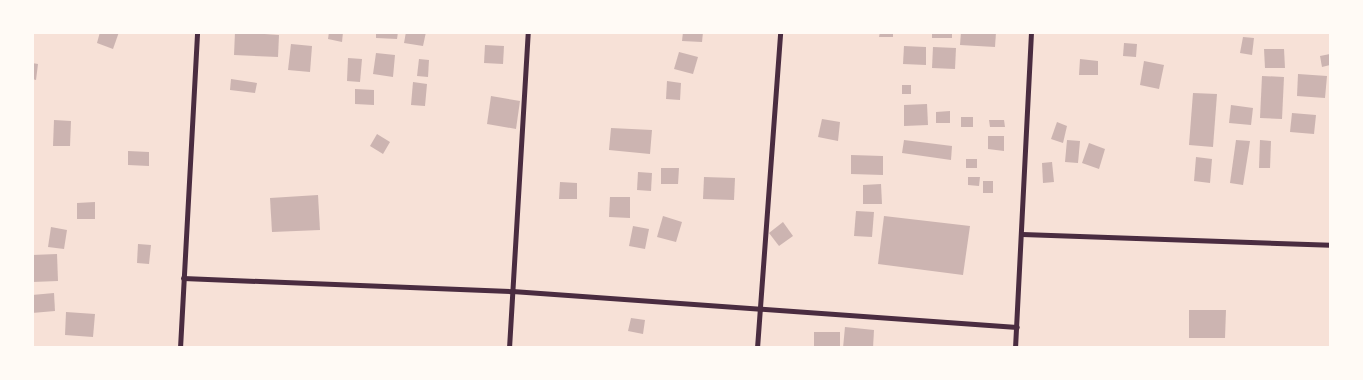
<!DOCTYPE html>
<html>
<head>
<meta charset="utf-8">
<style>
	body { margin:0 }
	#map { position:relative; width:1363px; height:380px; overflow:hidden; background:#f7e1d7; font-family:Ubuntu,sans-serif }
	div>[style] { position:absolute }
	.building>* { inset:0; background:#ccb4b1 }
	.minor>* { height:5px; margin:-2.5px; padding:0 2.5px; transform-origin:2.5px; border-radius:2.5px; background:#4a2c40 }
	span { translate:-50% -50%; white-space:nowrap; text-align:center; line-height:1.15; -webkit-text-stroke:5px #fffaf5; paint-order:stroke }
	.frame { position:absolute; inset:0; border:34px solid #fffaf5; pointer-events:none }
</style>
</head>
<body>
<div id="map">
	<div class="building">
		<i style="clip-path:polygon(100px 32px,119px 32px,113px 49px,97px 43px)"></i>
		<i style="clip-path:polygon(235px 32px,279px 35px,278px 57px,234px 55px)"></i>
		<i style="clip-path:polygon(329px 32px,343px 32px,342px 42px,328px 39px)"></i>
		<i style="clip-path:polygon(376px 32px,398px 32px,397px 39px,376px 38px)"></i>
		<i style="clip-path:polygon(406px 32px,426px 32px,423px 46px,404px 43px)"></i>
		<i style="clip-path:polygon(683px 32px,703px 32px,702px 42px,682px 41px)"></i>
		<i style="clip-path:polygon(880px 32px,893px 32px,893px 37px,879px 37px)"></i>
		<i style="clip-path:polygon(932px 32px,952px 32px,952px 38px,932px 38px)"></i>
		<i style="clip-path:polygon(961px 32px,996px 32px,995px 47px,960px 45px)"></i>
		<i style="clip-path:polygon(1243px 37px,1254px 38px,1252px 55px,1240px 53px)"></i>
		<i style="clip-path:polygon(1124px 43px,1137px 44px,1136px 57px,1123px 56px)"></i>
		<i style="clip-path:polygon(291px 44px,312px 46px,310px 72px,288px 70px)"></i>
		<i style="clip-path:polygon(485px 45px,504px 46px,503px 64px,484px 63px)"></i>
		<i style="clip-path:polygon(904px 46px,926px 47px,926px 65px,903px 64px)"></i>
		<i style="clip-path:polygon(933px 47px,956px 48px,955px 69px,932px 68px)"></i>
		<i style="clip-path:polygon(1264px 49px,1284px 49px,1285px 68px,1265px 68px)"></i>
		<i style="clip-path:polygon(679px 52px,698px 57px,693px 74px,674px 69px)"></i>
		<i style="clip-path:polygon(376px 53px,395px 55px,393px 77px,373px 74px)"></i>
		<i style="clip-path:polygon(1330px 54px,1330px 65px,1322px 67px,1320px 56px)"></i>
		<i style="clip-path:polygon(348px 58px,362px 59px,360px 82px,347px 81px)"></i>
		<i style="clip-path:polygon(419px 59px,429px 60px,428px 77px,417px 76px)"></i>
		<i style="clip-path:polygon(1080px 59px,1098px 61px,1098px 75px,1079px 75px)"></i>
		<i style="clip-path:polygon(1144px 61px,1164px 65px,1159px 89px,1140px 85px)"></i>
		<i style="clip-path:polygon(32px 63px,38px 64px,36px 80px,32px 79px)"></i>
		<i style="clip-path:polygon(1298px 74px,1327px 76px,1325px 98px,1297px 96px)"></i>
		<i style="clip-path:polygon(1262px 76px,1284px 77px,1282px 119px,1260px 118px)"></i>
		<i style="clip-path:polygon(231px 79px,257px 83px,255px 93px,230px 90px)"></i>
		<i style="clip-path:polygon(667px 81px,681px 83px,680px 100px,666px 99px)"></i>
		<i style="clip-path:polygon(413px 82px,427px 84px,425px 106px,411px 105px)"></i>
		<i style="clip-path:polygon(902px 85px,911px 85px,911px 94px,902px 94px)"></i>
		<i style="clip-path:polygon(355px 89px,374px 90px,374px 105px,355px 104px)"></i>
		<i style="clip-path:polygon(1193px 93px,1217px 94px,1213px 147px,1189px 145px)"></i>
		<i style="clip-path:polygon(491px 96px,520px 101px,516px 129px,487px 124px)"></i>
		<i style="clip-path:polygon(927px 104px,928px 125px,904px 126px,904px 105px)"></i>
		<i style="clip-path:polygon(1231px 105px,1253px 108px,1251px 125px,1229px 123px)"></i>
		<i style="clip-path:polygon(950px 111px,950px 123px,936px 123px,936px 112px)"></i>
		<i style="clip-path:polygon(1292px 113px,1316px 115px,1314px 134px,1290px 132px)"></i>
		<i style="clip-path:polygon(961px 117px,973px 117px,973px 127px,961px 127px)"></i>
		<i style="clip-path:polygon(822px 119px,840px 122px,838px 141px,818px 137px)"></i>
		<i style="clip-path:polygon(54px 120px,71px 121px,70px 146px,53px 146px)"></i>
		<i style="clip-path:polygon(989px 120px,1004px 120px,1005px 127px,990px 127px)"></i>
		<i style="clip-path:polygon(1057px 122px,1067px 126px,1063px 143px,1051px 139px)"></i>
		<i style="clip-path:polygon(611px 128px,652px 130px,650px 154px,609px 150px)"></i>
		<i style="clip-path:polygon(377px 134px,390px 142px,383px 154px,370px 146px)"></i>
		<i style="clip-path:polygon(988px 136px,1004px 136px,1004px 151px,988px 149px)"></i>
		<i style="clip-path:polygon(904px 140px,952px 146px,951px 160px,902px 153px)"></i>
		<i style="clip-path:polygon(1067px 140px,1080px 141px,1078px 163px,1065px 162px)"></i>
		<i style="clip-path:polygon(1236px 140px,1250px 141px,1243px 185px,1230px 183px)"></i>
		<i style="clip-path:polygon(1260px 140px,1271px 141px,1270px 168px,1259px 168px)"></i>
		<i style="clip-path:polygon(1089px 143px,1105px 149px,1099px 169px,1082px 163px)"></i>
		<i style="clip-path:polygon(128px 151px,149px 152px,149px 166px,128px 165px)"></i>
		<i style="clip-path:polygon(851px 155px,883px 156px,883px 175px,851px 174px)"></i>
		<i style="clip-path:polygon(1196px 157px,1212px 159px,1210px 183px,1194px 181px)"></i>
		<i style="clip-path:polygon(966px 159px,977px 159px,977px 168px,966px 168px)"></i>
		<i style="clip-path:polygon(1052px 162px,1054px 182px,1043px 183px,1042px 163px)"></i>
		<i style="clip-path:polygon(661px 168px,679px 168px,678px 184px,661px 184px)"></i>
		<i style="clip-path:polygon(638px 172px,652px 173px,651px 191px,637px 190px)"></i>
		<i style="clip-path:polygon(704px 177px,735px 178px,734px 200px,703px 199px)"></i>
		<i style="clip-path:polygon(968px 177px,980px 177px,979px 186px,968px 185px)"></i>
		<i style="clip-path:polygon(983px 181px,993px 181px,993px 193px,983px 193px)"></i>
		<i style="clip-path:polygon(560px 182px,577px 183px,577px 199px,559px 199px)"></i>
		<i style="clip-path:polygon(881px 184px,882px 204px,863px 204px,863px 185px)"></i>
		<i style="clip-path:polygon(318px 195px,320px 230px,272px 232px,270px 198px)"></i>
		<i style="clip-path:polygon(610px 197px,630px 197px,630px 218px,609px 217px)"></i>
		<i style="clip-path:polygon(95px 202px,95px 219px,77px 219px,77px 203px)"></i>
		<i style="clip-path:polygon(856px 211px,874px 212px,872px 237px,854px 236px)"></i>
		<i style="clip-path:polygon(663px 216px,682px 222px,676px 242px,657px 237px)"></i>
		<i style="clip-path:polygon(884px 216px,970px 226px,963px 275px,878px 264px)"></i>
		<i style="clip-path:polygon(783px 222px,793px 236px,779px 246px,769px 233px)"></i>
		<i style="clip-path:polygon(633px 226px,649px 229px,645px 249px,629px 246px)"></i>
		<i style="clip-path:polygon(51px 227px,67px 230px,64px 249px,48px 247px)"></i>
		<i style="clip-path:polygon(138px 244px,151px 245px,149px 264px,137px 263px)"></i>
		<i style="clip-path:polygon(57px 254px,58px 281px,32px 282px,32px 255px)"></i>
		<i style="clip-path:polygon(54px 293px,55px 311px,32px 313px,32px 295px)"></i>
		<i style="clip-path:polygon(1189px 310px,1226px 310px,1225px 338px,1189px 338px)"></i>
		<i style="clip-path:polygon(66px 312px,95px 314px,93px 337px,65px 335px)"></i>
		<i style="clip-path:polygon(631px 318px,645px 320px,643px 334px,628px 331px)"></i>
		<i style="clip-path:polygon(845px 327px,874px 330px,873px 348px,843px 348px)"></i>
		<i style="clip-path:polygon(814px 332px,840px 332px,840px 348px,814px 348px)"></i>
	</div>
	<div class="minor">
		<i style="left:1022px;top:234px;width:308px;rotate:2deg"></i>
		<i style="left:183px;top:278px;width:329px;rotate:2.3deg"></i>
		<i style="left:512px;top:291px;width:506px;rotate:4.08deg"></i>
		<i style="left:180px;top:348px;width:316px;rotate:-86.9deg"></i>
		<i style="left:509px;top:348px;width:317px;rotate:-86.6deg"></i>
		<i style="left:757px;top:348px;width:317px;rotate:-85.8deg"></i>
		<i style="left:1015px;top:348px;width:316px;rotate:-87.1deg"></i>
	</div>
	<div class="frame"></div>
</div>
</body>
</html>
